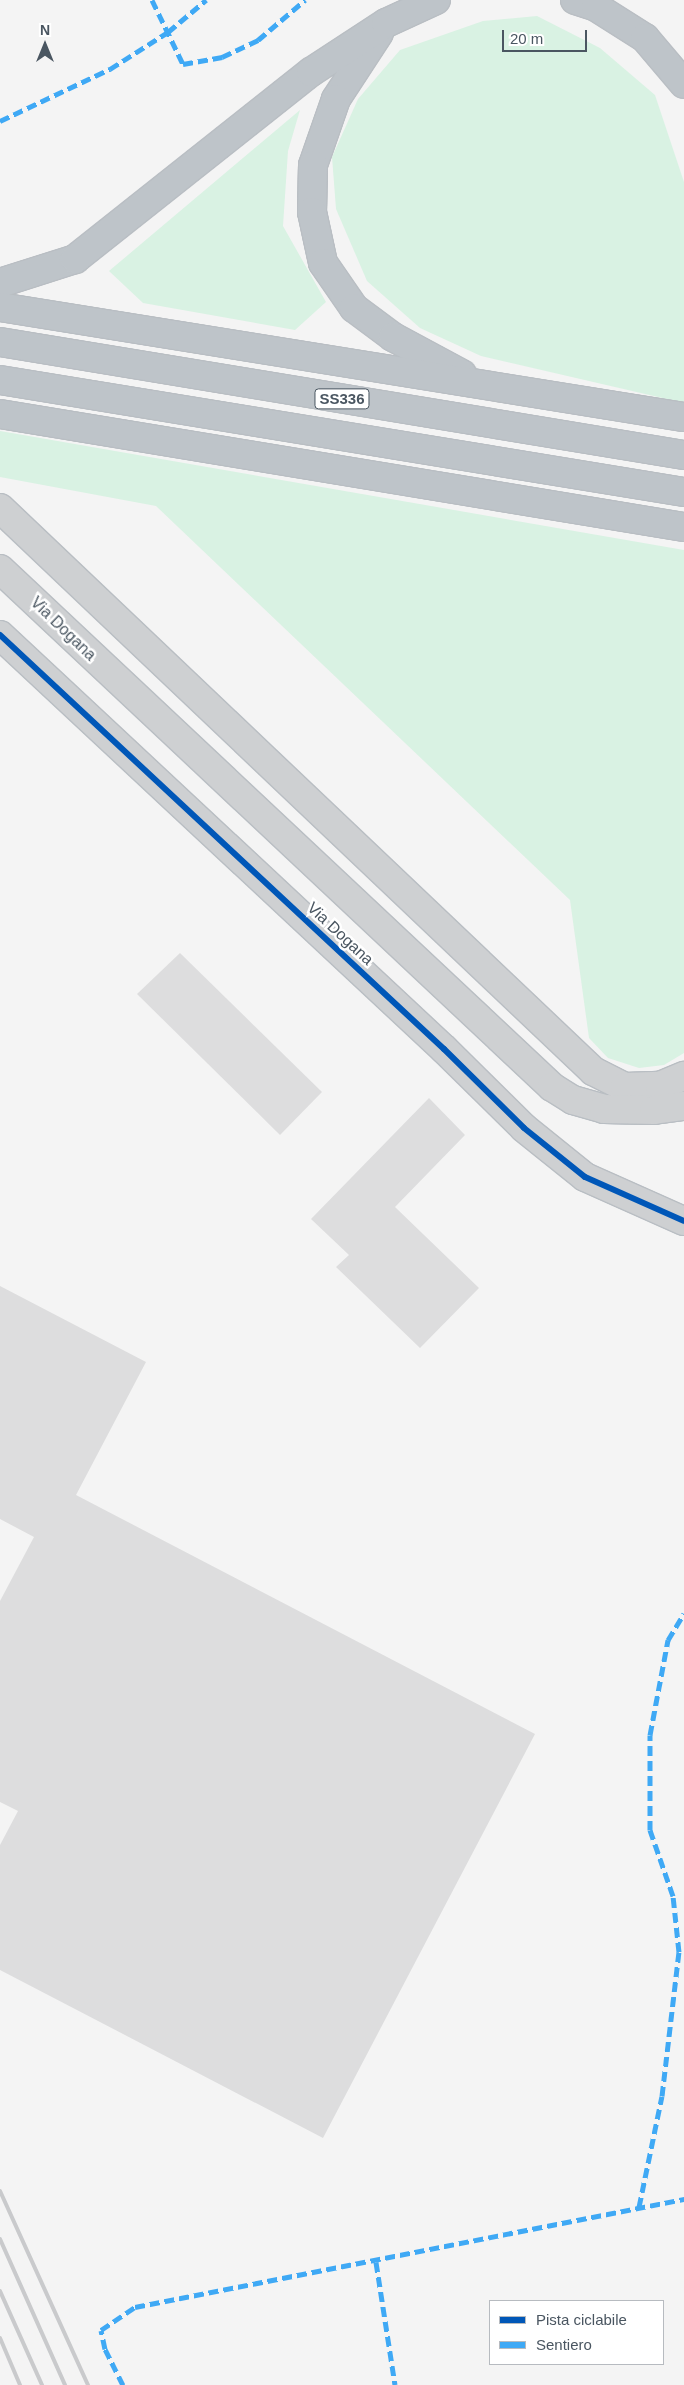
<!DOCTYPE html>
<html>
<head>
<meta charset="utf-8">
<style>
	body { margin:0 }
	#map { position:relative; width:684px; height:2385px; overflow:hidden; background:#f4f4f4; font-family:Helvetica,sans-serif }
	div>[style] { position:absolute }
	.green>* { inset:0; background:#d9f2e3 }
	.building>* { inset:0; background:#ddddde }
	.roads { filter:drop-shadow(1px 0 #b9bec3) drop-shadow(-1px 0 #b9bec3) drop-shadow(0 1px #b9bec3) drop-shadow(0 -1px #b9bec3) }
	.minor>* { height:28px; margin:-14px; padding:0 14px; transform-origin:14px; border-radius:14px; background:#ced0d2 }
	.highway>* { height:28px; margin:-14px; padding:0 14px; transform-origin:14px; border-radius:14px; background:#bec4c9 }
	.rail>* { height:4px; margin:-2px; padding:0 2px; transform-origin:2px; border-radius:2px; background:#c9cacc }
	.quiet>* { height:5px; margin-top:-2.5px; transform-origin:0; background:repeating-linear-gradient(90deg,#3fa9f5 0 10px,transparent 0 15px) }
	.cycleway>* { height:6px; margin:-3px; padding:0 3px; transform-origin:3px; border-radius:3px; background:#0057b8 }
	span { translate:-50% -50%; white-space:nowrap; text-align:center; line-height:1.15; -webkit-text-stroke:5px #fff; paint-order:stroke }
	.shield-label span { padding:1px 4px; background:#fff; border:1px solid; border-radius:4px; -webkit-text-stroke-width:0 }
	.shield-label { font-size:15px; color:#4a5661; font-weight:700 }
	.street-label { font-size:16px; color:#4a5661 }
	.legend { position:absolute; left:489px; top:2300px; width:175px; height:65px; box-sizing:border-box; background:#fff; border:1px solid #b7bbc0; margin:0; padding:6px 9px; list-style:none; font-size:15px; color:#4a5661 }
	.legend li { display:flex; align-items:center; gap:10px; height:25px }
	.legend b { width:25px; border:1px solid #b7bbc0 }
	.north { position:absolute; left:20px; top:20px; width:50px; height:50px; -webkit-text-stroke:4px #fff; paint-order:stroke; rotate:0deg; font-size:14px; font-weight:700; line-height:20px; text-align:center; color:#4a5661 }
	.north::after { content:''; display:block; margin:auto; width:18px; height:22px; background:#4a5661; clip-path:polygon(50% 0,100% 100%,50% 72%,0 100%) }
	.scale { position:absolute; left:502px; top:30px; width:85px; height:22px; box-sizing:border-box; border:2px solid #4a5661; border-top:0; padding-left:6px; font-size:15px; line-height:18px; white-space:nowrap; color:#4a5661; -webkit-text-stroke:4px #fff; paint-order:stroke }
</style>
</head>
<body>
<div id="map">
	<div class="green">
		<i style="clip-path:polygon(537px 16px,600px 48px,655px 95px,684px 182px,684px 403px,481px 356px,420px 328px,367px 281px,336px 209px,332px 157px,358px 99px,400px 50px,483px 21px)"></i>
		<i style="clip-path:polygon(300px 110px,288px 151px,283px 226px,326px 302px,295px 330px,143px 303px,109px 271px)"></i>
		<i style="clip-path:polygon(0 431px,684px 550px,684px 1053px,664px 1065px,639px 1068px,608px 1058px,589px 1038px,570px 900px,156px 506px,0 477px)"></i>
	</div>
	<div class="building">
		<i style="clip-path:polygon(180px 953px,322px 1092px,280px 1135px,137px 994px)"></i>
		<i style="clip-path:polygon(429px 1098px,465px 1135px,395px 1207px,479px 1288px,420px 1348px,336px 1267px,349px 1255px,311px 1219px)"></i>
		<i style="clip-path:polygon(0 1286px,146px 1362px,76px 1495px,535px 1734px,323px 2138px,0 1970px,0 1845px,18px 1811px,0 1802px,0 1601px,34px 1537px,0 1519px)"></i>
	</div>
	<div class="roads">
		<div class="minor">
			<i style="left:0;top:508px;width:818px;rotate:43.51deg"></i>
			<i style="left:593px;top:1071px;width:36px;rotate:27deg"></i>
			<i style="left:625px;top:1087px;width:35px;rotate:-2deg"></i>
			<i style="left:660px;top:1086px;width:26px;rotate:-23deg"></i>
			<i style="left:0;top:569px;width:757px;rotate:43.18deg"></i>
			<i style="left:552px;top:1087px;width:25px;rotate:32deg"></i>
			<i style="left:573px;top:1100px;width:32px;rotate:16deg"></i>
			<i style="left:604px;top:1109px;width:50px;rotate:1.1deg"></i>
			<i style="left:654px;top:1110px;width:30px;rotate:-8deg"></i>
			<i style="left:0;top:635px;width:607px;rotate:43deg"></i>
			<i style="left:444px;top:1049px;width:112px;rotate:44.6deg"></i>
			<i style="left:524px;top:1128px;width:78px;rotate:38.8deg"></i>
			<i style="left:585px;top:1177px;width:108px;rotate:24deg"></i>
		</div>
		<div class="highway">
			<i style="left:575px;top:0;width:22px;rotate:18deg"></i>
			<i style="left:596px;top:7px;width:58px;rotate:32.3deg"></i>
			<i style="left:645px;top:38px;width:60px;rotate:49.7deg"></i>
			<i style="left:379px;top:33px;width:79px;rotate:123.1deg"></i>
			<i style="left:336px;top:99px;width:70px;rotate:109.2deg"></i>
			<i style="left:313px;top:165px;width:47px;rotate:91.2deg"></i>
			<i style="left:312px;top:212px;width:52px;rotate:77.8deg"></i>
			<i style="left:323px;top:263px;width:55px;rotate:55.4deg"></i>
			<i style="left:354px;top:308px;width:49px;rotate:36.6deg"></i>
			<i style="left:393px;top:337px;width:78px;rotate:28.2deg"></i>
			<i style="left:0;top:283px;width:79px;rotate:-17.7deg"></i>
			<i style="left:75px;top:259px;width:301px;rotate:-38.4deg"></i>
			<i style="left:311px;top:72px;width:90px;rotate:-33.2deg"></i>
			<i style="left:386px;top:23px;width:55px;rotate:-24.7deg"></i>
			<i style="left:0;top:307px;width:693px;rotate:9.14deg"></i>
			<i style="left:0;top:342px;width:693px;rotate:9.38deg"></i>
			<i style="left:0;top:380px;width:693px;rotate:9.3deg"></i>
			<i style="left:0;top:414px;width:693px;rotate:9.38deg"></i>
		</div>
	</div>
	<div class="rail">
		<i style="left:0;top:2191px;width:213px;rotate:65.6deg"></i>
		<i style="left:0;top:2239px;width:160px;rotate:66deg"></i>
		<i style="left:0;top:2291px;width:103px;rotate:65.9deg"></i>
		<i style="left:0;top:2338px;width:51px;rotate:66.9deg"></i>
	</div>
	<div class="quiet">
		<i style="left:152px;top:0;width:71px;rotate:64.2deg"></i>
		<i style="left:183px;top:64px;width:40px;rotate:-10deg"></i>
		<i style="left:222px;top:57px;width:40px;rotate:-25deg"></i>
		<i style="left:258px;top:40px;width:62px;rotate:-40.4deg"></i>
		<i style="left:0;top:121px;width:122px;rotate:-25.3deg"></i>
		<i style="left:110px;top:69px;width:69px;rotate:-32.5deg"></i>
		<i style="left:168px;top:32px;width:50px;rotate:-40.1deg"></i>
		<i style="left:639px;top:2207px;width:113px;rotate:-78.3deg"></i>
		<i style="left:662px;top:2096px;width:145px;rotate:-83.3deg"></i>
		<i style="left:679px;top:1952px;width:56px;rotate:-96.1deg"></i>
		<i style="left:673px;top:1896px;width:70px;rotate:-109.2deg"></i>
		<i style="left:650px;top:1830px;width:95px;rotate:-90deg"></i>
		<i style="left:650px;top:1735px;width:97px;rotate:-79.3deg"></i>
		<i style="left:668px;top:1640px;width:31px;rotate:-59deg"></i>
		<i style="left:376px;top:2262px;width:124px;rotate:81.2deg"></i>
		<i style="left:123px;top:2385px;width:40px;rotate:-116.6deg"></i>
		<i style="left:105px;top:2349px;width:19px;rotate:-102deg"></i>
		<i style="left:101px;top:2330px;width:41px;rotate:-34.1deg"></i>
		<i style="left:135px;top:2307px;width:560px;rotate:-11.13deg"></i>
	</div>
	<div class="cycleway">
		<i style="left:0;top:635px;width:607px;rotate:43deg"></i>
		<i style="left:444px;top:1049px;width:112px;rotate:44.6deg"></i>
		<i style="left:524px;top:1128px;width:78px;rotate:38.8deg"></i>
		<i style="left:585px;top:1177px;width:108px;rotate:24deg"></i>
	</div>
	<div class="shield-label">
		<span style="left:342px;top:399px">SS336</span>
	</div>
	<div class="street-label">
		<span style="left:63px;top:629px;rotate:44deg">Via Dogana</span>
		<span style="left:340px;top:934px;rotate:43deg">Via Dogana</span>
	</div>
	<ul class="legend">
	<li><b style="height:6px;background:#0057b8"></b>Pista ciclabile</li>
	<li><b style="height:6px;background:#3fa9f5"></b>Sentiero</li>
	</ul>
	<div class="north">N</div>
	<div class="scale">20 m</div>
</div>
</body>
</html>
